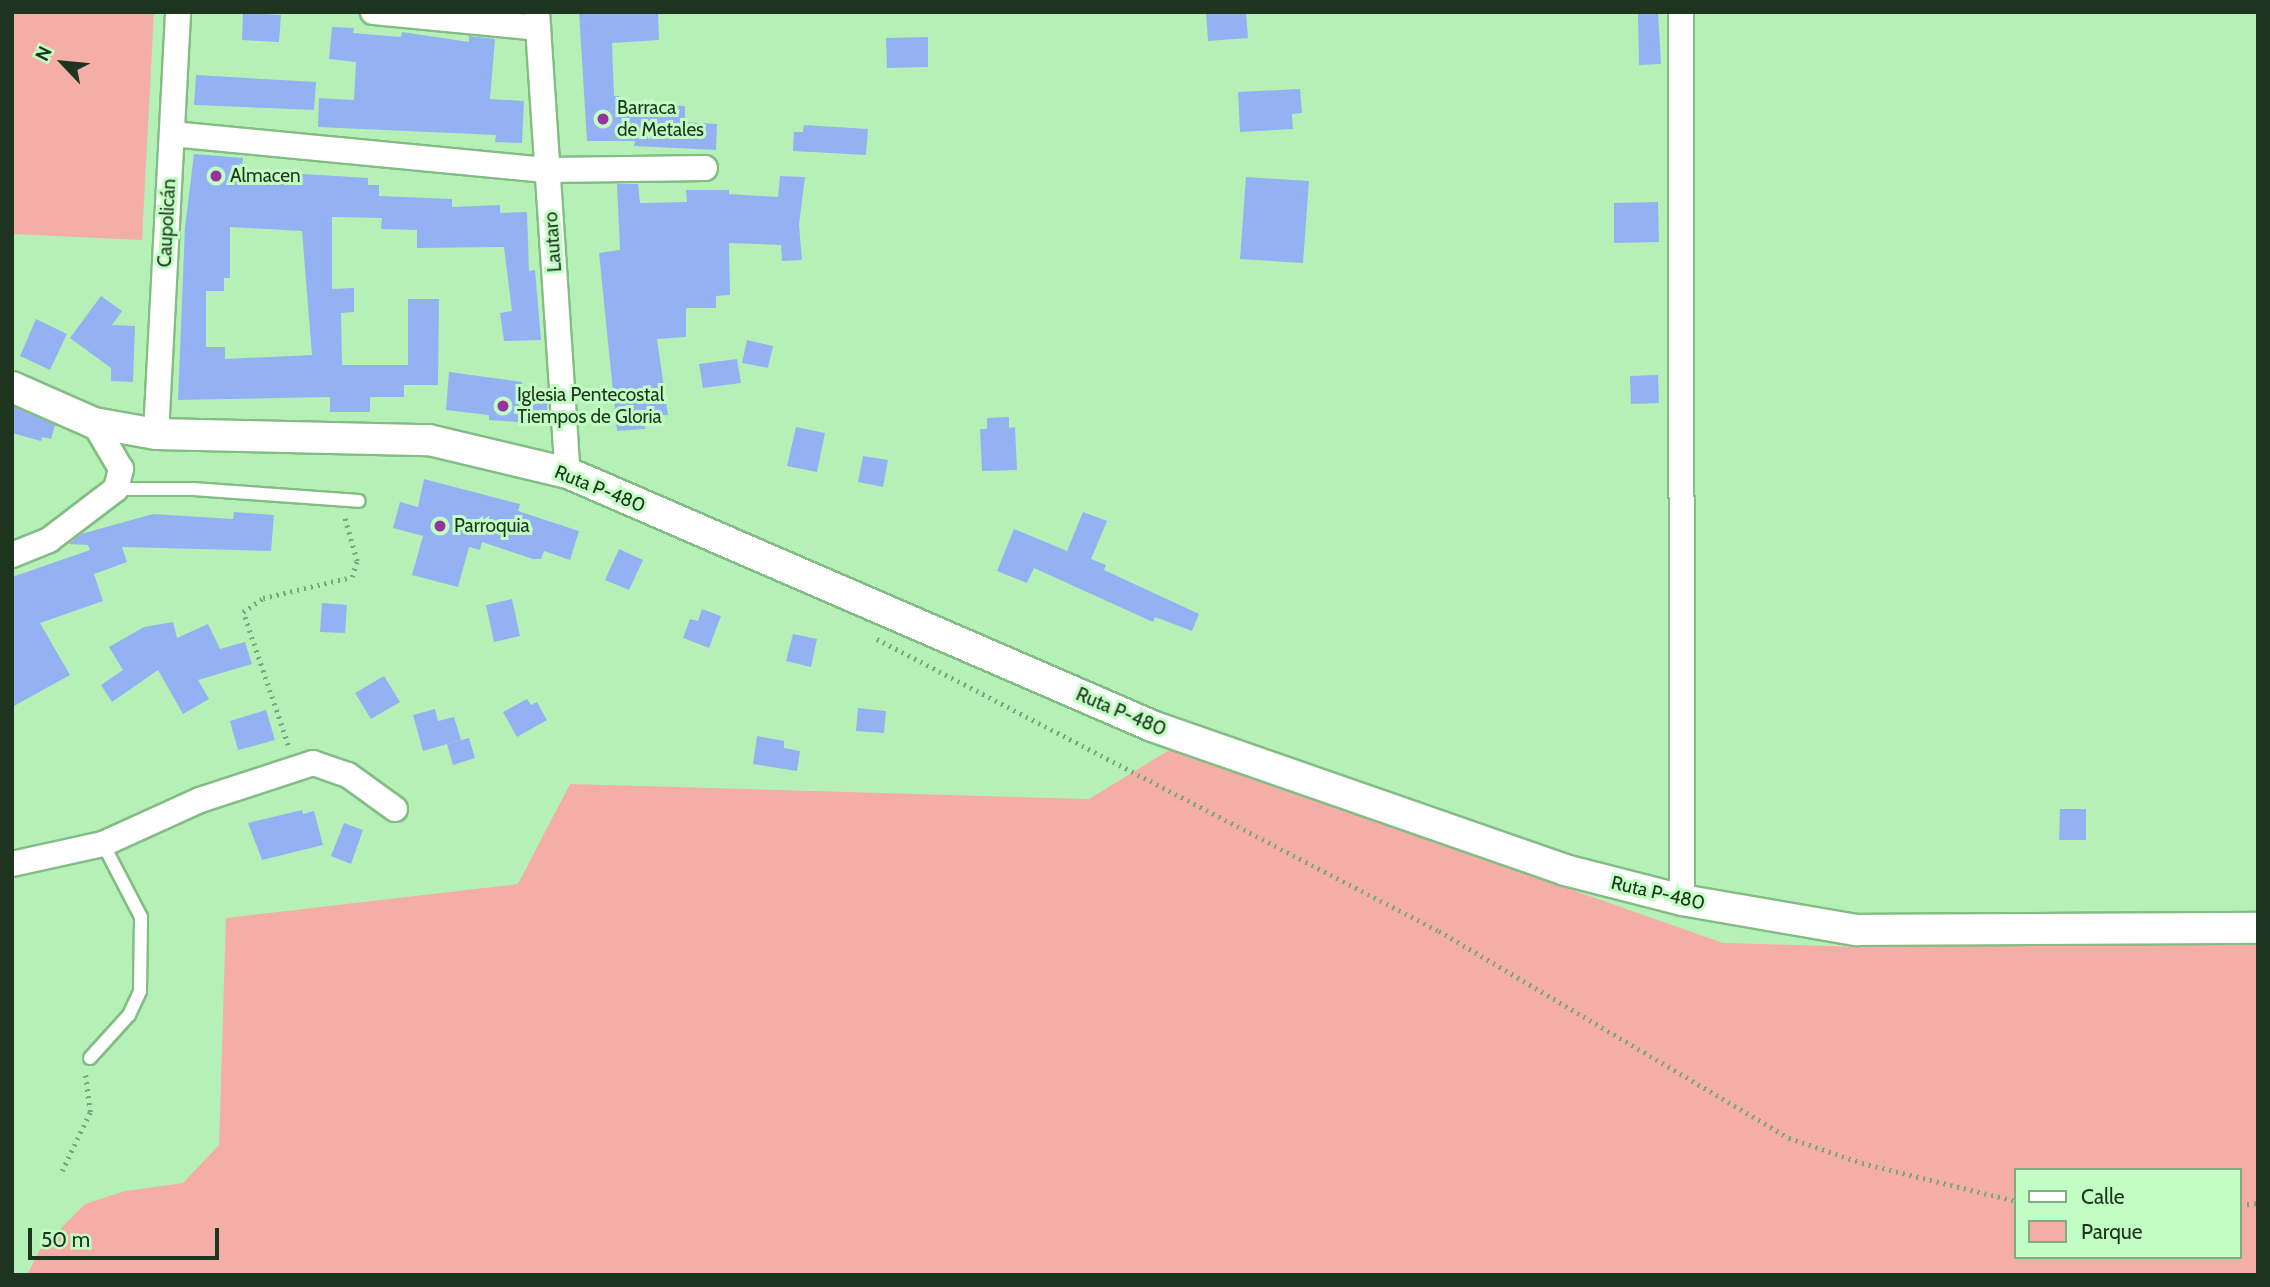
<!DOCTYPE html>
<html>
<head>
<meta charset="utf-8">
<style>
	body { margin:0 }
	#map { position:relative; width:2270px; height:1287px; overflow:hidden; background:#b5f1b6; font-family:Cabin,sans-serif }
	div>[style] { position:absolute }
	.green>* { inset:0; background:#f5aea7 }
	.building>* { inset:0; background:#94b2f3 }
	.path>* { height:4.5px; margin-top:-2.25px; transform-origin:0; background:repeating-linear-gradient(90deg,#79a77a 0 2px,transparent 0 7px) }
	.roads { filter:drop-shadow(2px 0 #83bc84) drop-shadow(-2px 0 #83bc84) drop-shadow(0 2px #83bc84) drop-shadow(0 -2px #83bc84) }
	.service>* { height:12px; margin:-6px; padding:0 6px; transform-origin:6px; border-radius:6px; background:#fff }
	.minor>* { height:24px; margin:-12px; padding:0 12px; transform-origin:12px; border-radius:12px; background:#fff }
	.tertiary>* { height:30px; margin:-15px; padding:0 15px; transform-origin:15px; border-radius:15px; background:#fff }
	.dots>* { width:19px; height:19px; translate:-50% -50%; box-sizing:border-box; border:4px solid #c2fec3; border-radius:50% }
	span { translate:-50% -50%; white-space:nowrap; text-align:center; line-height:1.15; -webkit-text-stroke:6px #c2fec3; paint-order:stroke }
	.poi-label { font-size:19px; color:#1d341e }
	.left { translate:0 -50%; text-align:left }
	.street-label { font-size:19px; color:#1d341e }
	.frame { position:absolute; inset:0; border:14px solid #1d341e; pointer-events:none }
	.legend { position:absolute; left:2014px; top:1168px; width:228px; height:91px; box-sizing:border-box; background:#c2fec3; border:2px solid #80ad81; margin:0; padding:9px 12px; list-style:none; font-size:21px; color:#1d341e }
	.legend li { display:flex; align-items:center; gap:14px; height:35px }
	.legend b { width:35px; border:2px solid #80ad81 }
	.north { position:absolute; left:28px; top:28px; width:70px; height:70px; -webkit-text-stroke:5px #c2fec3; paint-order:stroke; rotate:296deg; font-size:19px; font-weight:700; line-height:28px; text-align:center; color:#1d341e }
	.north::after { content:''; display:block; margin:auto; width:24px; height:32px; background:#1d341e; clip-path:polygon(50% 0,100% 100%,50% 72%,0 100%) }
	.scale { position:absolute; left:28px; top:1228px; width:191px; height:32px; box-sizing:border-box; border:4px solid #1d341e; border-top:0; padding-left:9px; font-size:21px; line-height:24px; white-space:nowrap; color:#1d341e; -webkit-text-stroke:5px #c2fec3; paint-order:stroke }
</style>
</head>
<body>
<div id="map">
	<div class="green">
		<i style="clip-path:polygon(12px 12px,154px 12px,142px 240px,12px 234px)"></i>
		<i style="clip-path:polygon(evenodd,1171px 749px,1723px 943px,1867px 947px,2258px 926px,2258px 1275px,27px 1275px,41px 1248px,85px 1204px,125px 1191px,183px 1183px,219px 1145px,226px 918px,518px 884px,570px 784px,1089px 799px,1171px 749px,2016px 1170px,2240px 1170px,2240px 1257px,2016px 1257px,2016px 1170px)"></i>
	</div>
	<div class="building">
		<i style="clip-path:polygon(579px 12px,658px 12px,659px 40px,612px 43px,614px 96px,619px 96px,619px 103px,685px 106px,685px 122px,717px 124px,716px 150px,634px 146px,635px 141px,587px 141px)"></i>
		<i style="clip-path:polygon(1206px 12px,1246px 12px,1248px 38px,1208px 41px)"></i>
		<i style="clip-path:polygon(1638px 12px,1658px 12px,1661px 64px,1639px 65px)"></i>
		<i style="clip-path:polygon(243px 13px,281px 15px,279px 42px,242px 40px)"></i>
		<i style="clip-path:polygon(332px 27px,354px 28px,353px 33px,401px 37px,402px 32px,469px 42px,469px 36px,495px 39px,490px 99px,524px 101px,522px 143px,495px 142px,496px 135px,318px 127px,319px 98px,354px 100px,356px 62px,329px 59px)"></i>
		<i style="clip-path:polygon(928px 37px,928px 67px,887px 68px,886px 38px)"></i>
		<i style="clip-path:polygon(196px 75px,316px 82px,314px 110px,194px 105px)"></i>
		<i style="clip-path:polygon(1300px 89px,1302px 113px,1292px 114px,1293px 129px,1240px 132px,1238px 92px)"></i>
		<i style="clip-path:polygon(804px 125px,868px 129px,866px 155px,793px 151px,794px 132px,803px 132px)"></i>
		<i style="clip-path:polygon(evenodd,194px 154px,243px 158px,241px 180px,287px 182px,287px 173px,368px 178px,368px 185px,379px 185px,379px 196px,452px 199px,452px 207px,500px 205px,500px 213px,527px 212px,529px 271px,535px 270px,541px 340px,504px 341px,500px 313px,512px 311px,504px 247px,417px 248px,417px 230px,381px 229px,382px 218px,332px 217px,332px 289px,354px 288px,354px 312px,341px 313px,342px 365px,408px 365px,408px 299px,439px 299px,438px 385px,404px 385px,404px 397px,370px 397px,370px 412px,330px 412px,330px 397px,178px 400px,185px 227px,194px 154px,230px 227px,302px 231px,312px 355px,225px 359px,225px 347px,206px 347px,206px 291px,224px 291px,224px 278px,230px 278px,230px 227px)"></i>
		<i style="clip-path:polygon(780px 176px,805px 177px,799px 225px,802px 260px,782px 261px,781px 245px,729px 243px,730px 295px,716px 296px,716px 308px,686px 308px,686px 337px,657px 339px,668px 415px,644px 416px,645px 429px,617px 431px,599px 253px,620px 250px,617px 184px,638px 184px,640px 203px,687px 202px,686px 190px,729px 190px,729px 194px,778px 197px)"></i>
		<i style="clip-path:polygon(1246px 177px,1309px 181px,1303px 263px,1240px 259px)"></i>
		<i style="clip-path:polygon(1658px 202px,1659px 242px,1614px 243px,1614px 203px)"></i>
		<i style="clip-path:polygon(101px 296px,122px 311px,112px 325px,135px 326px,133px 382px,111px 381px,111px 368px,70px 338px)"></i>
		<i style="clip-path:polygon(36px 319px,67px 334px,50px 370px,20px 356px)"></i>
		<i style="clip-path:polygon(747px 340px,773px 346px,768px 368px,742px 363px)"></i>
		<i style="clip-path:polygon(737px 359px,741px 383px,703px 388px,699px 364px)"></i>
		<i style="clip-path:polygon(449px 372px,522px 382px,523px 397px,548px 399px,545px 424px,489px 420px,489px 415px,446px 410px)"></i>
		<i style="clip-path:polygon(1658px 375px,1659px 403px,1631px 404px,1630px 376px)"></i>
		<i style="clip-path:polygon(12px 406px,55px 425px,51px 439px,42px 437px,41px 441px,12px 433px)"></i>
		<i style="clip-path:polygon(1009px 417px,1009px 428px,1015px 427px,1017px 470px,982px 471px,980px 429px,987px 429px,987px 418px)"></i>
		<i style="clip-path:polygon(796px 427px,825px 433px,817px 472px,787px 466px)"></i>
		<i style="clip-path:polygon(863px 456px,888px 460px,883px 487px,858px 482px)"></i>
		<i style="clip-path:polygon(424px 479px,520px 504px,518px 511px,579px 531px,570px 560px,544px 551px,541px 559px,533px 559px,482px 542px,480px 550px,469px 547px,458px 587px,412px 575px,423px 536px,393px 528px,400px 502px,418px 507px)"></i>
		<i style="clip-path:polygon(234px 512px,274px 515px,271px 551px,122px 547px,127px 562px,94px 574px,103px 601px,40px 623px,70px 675px,12px 707px,12px 577px,90px 550px,88px 545px,69px 544px,81px 534px,153px 514px,233px 519px)"></i>
		<i style="clip-path:polygon(1083px 512px,1107px 521px,1091px 559px,1106px 565px,1104px 570px,1199px 614px,1192px 631px,1155px 617px,1153px 622px,1034px 568px,1027px 583px,997px 571px,1014px 529px,1067px 551px)"></i>
		<i style="clip-path:polygon(619px 549px,643px 560px,629px 590px,605px 580px)"></i>
		<i style="clip-path:polygon(512px 599px,520px 636px,494px 642px,486px 605px)"></i>
		<i style="clip-path:polygon(322px 603px,347px 605px,345px 633px,320px 632px)"></i>
		<i style="clip-path:polygon(702px 609px,721px 616px,709px 648px,683px 638px,690px 619px,698px 621px)"></i>
		<i style="clip-path:polygon(173px 622px,177px 638px,208px 624px,220px 649px,245px 642px,252px 664px,198px 680px,209px 699px,183px 714px,158px 670px,112px 702px,101px 685px,123px 670px,109px 647px,144px 627px)"></i>
		<i style="clip-path:polygon(793px 634px,817px 639px,811px 667px,786px 661px)"></i>
		<i style="clip-path:polygon(384px 676px,400px 702px,371px 719px,355px 693px)"></i>
		<i style="clip-path:polygon(527px 699px,531px 705px,537px 702px,547px 720px,517px 737px,503px 712px)"></i>
		<i style="clip-path:polygon(858px 708px,886px 711px,884px 733px,856px 731px)"></i>
		<i style="clip-path:polygon(435px 709px,438px 721px,454px 717px,461px 740px,423px 751px,413px 715px)"></i>
		<i style="clip-path:polygon(266px 710px,275px 740px,238px 750px,230px 721px)"></i>
		<i style="clip-path:polygon(757px 736px,784px 741px,784px 748px,800px 751px,797px 771px,753px 764px)"></i>
		<i style="clip-path:polygon(469px 738px,475px 758px,453px 765px,447px 744px)"></i>
		<i style="clip-path:polygon(2060px 809px,2086px 809px,2086px 840px,2059px 840px)"></i>
		<i style="clip-path:polygon(302px 810px,303px 814px,314px 811px,323px 845px,262px 860px,248px 823px)"></i>
		<i style="clip-path:polygon(344px 823px,363px 830px,351px 864px,331px 856px)"></i>
	</div>
	<div class="path">
		<i style="left:877px;top:639px;width:633px;rotate:27.46deg"></i>
		<i style="left:1439px;top:931px;width:407px;rotate:30.6deg"></i>
		<i style="left:1789px;top:1138px;width:77px;rotate:18.9deg"></i>
		<i style="left:1862px;top:1163px;width:159px;rotate:13.9deg"></i>
		<i style="left:288px;top:745px;width:140px;rotate:-108.7deg"></i>
		<i style="left:243px;top:612px;width:24px;rotate:-35deg"></i>
		<i style="left:263px;top:598px;width:91px;rotate:-13.3deg"></i>
		<i style="left:352px;top:577px;width:17px;rotate:-73deg"></i>
		<i style="left:357px;top:561px;width:47px;rotate:-106.1deg"></i>
		<i style="left:62px;top:1171px;width:65px;rotate:-64.6deg"></i>
		<i style="left:90px;top:1112px;width:40px;rotate:-97.1deg"></i>
		<i style="left:2240px;top:1205px;width:18px;rotate:-6deg"></i>
	</div>
	<div class="roads">
		<div class="service">
			<i style="left:116px;top:489px;width:77px"></i>
			<i style="left:193px;top:489px;width:166px;rotate:4.1deg"></i>
			<i style="left:90px;top:1058px;width:58px;rotate:-47.8deg"></i>
			<i style="left:129px;top:1015px;width:26px;rotate:-65deg"></i>
			<i style="left:140px;top:991px;width:74px;rotate:-89.2deg"></i>
			<i style="left:141px;top:917px;width:82px;rotate:-117.5deg"></i>
		</div>
		<div class="minor">
			<i style="left:373px;top:12px;width:166px;rotate:5.5deg"></i>
			<i style="left:537px;top:12px;width:462px;rotate:86.2deg"></i>
			<i style="left:1681px;top:12px;width:888px;rotate:89.94deg"></i>
			<i style="left:172px;top:134px;width:378px;rotate:5.5deg"></i>
			<i style="left:548px;top:170px;width:157px;rotate:-0.7deg"></i>
			<i style="left:156px;top:434px;width:423px;rotate:-87deg"></i>
			<i style="left:12px;top:555px;width:40px;rotate:-22deg"></i>
			<i style="left:49px;top:540px;width:84px;rotate:-37.3deg"></i>
			<i style="left:116px;top:489px;width:21px;rotate:-76deg"></i>
			<i style="left:121px;top:469px;width:53px;rotate:-120.4deg"></i>
			<i style="left:12px;top:864px;width:93px;rotate:-12.4deg"></i>
			<i style="left:103px;top:844px;width:107px;rotate:-24.4deg"></i>
			<i style="left:200px;top:800px;width:119px;rotate:-18.1deg"></i>
			<i style="left:313px;top:763px;width:37px;rotate:19deg"></i>
			<i style="left:348px;top:775px;width:58px;rotate:35.9deg"></i>
		</div>
		<div class="tertiary">
			<i style="left:12px;top:387px;width:90px;rotate:23.7deg"></i>
			<i style="left:94px;top:423px;width:63px;rotate:10.1deg"></i>
			<i style="left:156px;top:434px;width:273px;rotate:1.3deg"></i>
			<i style="left:429px;top:440px;width:143px;rotate:13.4deg"></i>
			<i style="left:568px;top:473px;width:636px;rotate:23.42deg"></i>
			<i style="left:1152px;top:726px;width:437px;rotate:19.2deg"></i>
			<i style="left:1565px;top:870px;width:121px;rotate:14.4deg"></i>
			<i style="left:1682px;top:900px;width:177px;rotate:9.8deg"></i>
			<i style="left:1856px;top:930px;width:402px;rotate:-0.3deg"></i>
		</div>
	</div>
	<div class="dots">
		<i style="left:603px;top:119px;background:#95349c"></i>
		<i style="left:216px;top:176px;background:#95349c"></i>
		<i style="left:503px;top:406px;background:#95349c"></i>
		<i style="left:440px;top:526px;background:#95349c"></i>
	</div>
	<div class="poi-label">
		<span class="left" style="left:617px;top:119px">Barraca<br>de Metales</span>
		<span class="left" style="left:230px;top:176px">Almacen</span>
		<span class="left" style="left:517px;top:406px">Iglesia Pentecostal<br>Tiempos de Gloria</span>
		<span class="left" style="left:454px;top:526px">Parroquia</span>
	</div>
	<div class="street-label">
		<span style="left:167px;top:223px;rotate:-87deg">Caupolicán</span>
		<span style="left:553px;top:242px;rotate:-94deg">Lautaro</span>
		<span style="left:600px;top:489px;rotate:22deg">Ruta P-480</span>
		<span style="left:1121px;top:712px;rotate:23deg">Ruta P-480</span>
		<span style="left:1658px;top:893px;rotate:13deg">Ruta P-480</span>
	</div>
	<div class="frame"></div>
	<ul class="legend">
	<li><b style="height:9px;background:#fff"></b>Calle</li>
	<li><b style="height:19px;background:#f5aea7"></b>Parque</li>
	</ul>
	<div class="north">N</div>
	<div class="scale">50 m</div>
</div>
</body>
</html>
